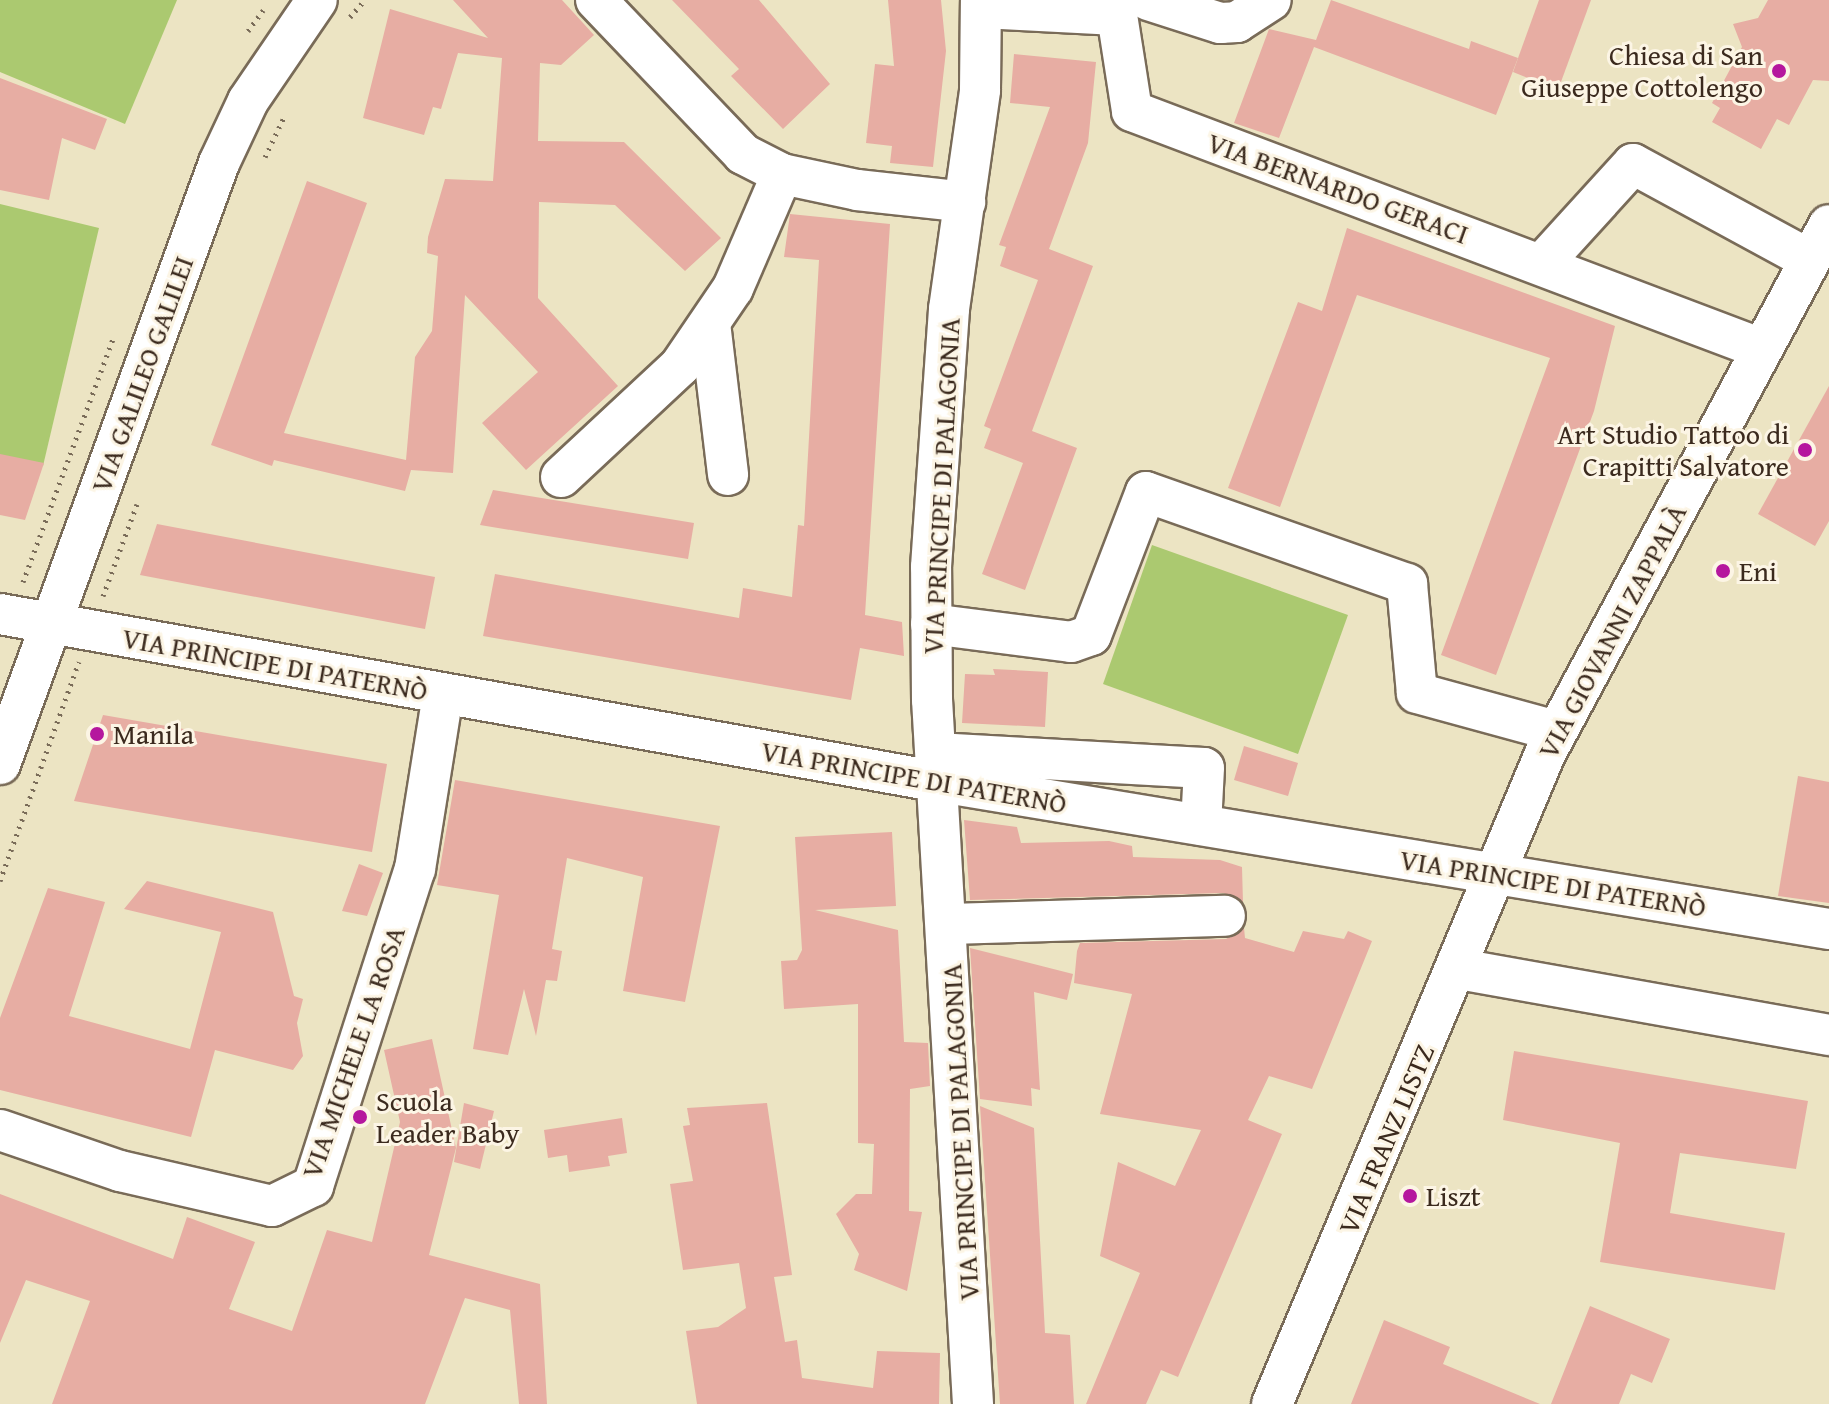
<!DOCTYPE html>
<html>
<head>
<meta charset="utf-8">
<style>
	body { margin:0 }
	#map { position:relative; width:1829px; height:1404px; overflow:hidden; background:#ece4c3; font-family:"Gentium Book Plus",serif }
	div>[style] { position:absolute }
	.green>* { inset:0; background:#abc970 }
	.building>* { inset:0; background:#e7ada3 }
	.path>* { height:5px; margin-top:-2.5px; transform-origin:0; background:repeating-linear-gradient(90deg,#796b58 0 2px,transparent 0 8px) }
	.roads { filter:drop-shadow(2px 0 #796b58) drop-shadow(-2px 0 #796b58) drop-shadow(0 2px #796b58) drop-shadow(0 -2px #796b58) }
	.minor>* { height:40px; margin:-20px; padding:0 20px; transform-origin:20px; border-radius:20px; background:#fff }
	.dots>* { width:22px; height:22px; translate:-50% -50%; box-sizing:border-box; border:4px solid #fcf5e5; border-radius:50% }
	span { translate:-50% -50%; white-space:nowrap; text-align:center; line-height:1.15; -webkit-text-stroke:6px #fcf5e5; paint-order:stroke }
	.poi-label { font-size:28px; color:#3b2a1e }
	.right { translate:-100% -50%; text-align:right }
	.left { translate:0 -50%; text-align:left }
	.street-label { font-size:28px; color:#3b2a1e }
</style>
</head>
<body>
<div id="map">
	<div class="green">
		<i style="clip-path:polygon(0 0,177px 0,125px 124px,0 72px)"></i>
		<i style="clip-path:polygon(0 204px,99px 228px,43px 466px,0 456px)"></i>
		<i style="clip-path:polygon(1152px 545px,1348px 615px,1298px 754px,1103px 684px)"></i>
	</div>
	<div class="building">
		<i style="clip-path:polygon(453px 0,562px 0,594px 35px,561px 65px,540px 63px,538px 141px,624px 142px,721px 238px,685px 271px,615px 205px,539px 202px,538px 298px,618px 386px,526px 470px,482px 423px,538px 372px,465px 295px,453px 473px,411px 470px,405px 491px,274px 460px,272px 466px,211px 445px,307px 181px,367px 203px,284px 433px,406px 460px,415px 357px,432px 331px,438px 256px,427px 253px,428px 237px,445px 179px,493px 181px,502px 58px,458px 53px,441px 109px,433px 107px,424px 135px,363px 118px,390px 9px,488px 38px)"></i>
		<i style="clip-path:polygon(672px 0,759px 0,830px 84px,783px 129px,731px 76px,739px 69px)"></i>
		<i style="clip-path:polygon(888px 0,941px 0,946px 51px,933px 167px,890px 163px,892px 146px,866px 143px,875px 64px,894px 66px)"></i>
		<i style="clip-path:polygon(1331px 0,1469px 49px,1471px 41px,1518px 58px,1496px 115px,1314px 47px,1279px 138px,1234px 123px,1269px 29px,1316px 40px)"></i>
		<i style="clip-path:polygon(1539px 0,1591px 0,1558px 90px,1513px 72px)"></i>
		<i style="clip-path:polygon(1768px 0,1829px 0,1829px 81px,1813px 80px,1789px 125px,1777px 119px,1761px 149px,1712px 122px,1720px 108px,1712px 103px,1742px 47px,1733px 24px,1758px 18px)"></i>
		<i style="clip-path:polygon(1014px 54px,1096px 62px,1088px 143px,1049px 249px,1093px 266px,1032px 431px,1077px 448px,1025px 590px,982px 574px,1023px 463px,984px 448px,991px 429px,984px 426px,1038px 280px,1000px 266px,1006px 247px,999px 245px,1050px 107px,1010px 103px)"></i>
		<i style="clip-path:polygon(0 78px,107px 119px,95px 150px,62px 138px,49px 200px,0 190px)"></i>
		<i style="clip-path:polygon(790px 214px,890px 224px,865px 615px,902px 622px,904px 656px,860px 648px,851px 700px,483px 636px,495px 574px,739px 618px,743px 588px,792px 597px,798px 525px,804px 526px,819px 260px,784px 257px)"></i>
		<i style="clip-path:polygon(1347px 228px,1615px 326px,1594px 411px,1496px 675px,1441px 655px,1550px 358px,1357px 295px,1280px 507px,1228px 488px,1298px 302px,1322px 311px)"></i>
		<i style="clip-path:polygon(1829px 386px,1829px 521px,1815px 546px,1758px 514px)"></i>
		<i style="clip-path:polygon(0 454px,44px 463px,25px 520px,0 515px)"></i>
		<i style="clip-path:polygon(493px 490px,694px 523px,688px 559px,480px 525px)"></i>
		<i style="clip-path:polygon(157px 524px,435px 577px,425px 629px,140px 575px)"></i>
		<i style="clip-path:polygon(993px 669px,1048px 672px,1045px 727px,962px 723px,965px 674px,995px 675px)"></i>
		<i style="clip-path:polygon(103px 715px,387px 764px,372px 852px,74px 801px)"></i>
		<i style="clip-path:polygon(1244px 746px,1298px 763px,1288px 796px,1234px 780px)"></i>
		<i style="clip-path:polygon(1798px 776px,1829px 782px,1829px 903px,1778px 896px)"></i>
		<i style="clip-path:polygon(455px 780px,720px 826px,685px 1002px,623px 991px,643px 877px,567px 858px,552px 949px,562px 951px,557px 981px,546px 980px,536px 1036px,524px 989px,508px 1055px,473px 1049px,499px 895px,437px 885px)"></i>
		<i style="clip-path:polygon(964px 820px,1017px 827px,1021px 843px,1109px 841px,1132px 846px,1133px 857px,1220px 860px,1242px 867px,1243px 903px,1224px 893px,970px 900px)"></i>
		<i style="clip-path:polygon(892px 832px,896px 906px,815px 910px,898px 930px,904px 1042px,928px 1043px,930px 1086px,910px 1089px,909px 1211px,922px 1212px,907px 1291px,854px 1270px,859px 1254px,836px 1214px,856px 1194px,872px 1194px,874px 1144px,858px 1143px,858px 1004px,784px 1009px,781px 961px,797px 960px,802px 950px,795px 837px)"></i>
		<i style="clip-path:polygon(359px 864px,383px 873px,367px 916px,342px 911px)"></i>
		<i style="clip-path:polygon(147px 881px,273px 912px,294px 996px,303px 999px,297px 1023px,303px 1056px,293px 1070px,215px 1050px,191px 1137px,0 1090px,0 1018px,48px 888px,105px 902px,69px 1016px,190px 1049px,221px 932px,124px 909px)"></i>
		<i style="clip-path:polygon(1244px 928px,1245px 938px,1294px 952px,1303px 931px,1344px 939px,1348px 931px,1372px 941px,1312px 1089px,1269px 1076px,1248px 1120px,1282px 1134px,1178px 1377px,1161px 1370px,1146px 1404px,1086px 1404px,1140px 1273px,1100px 1256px,1118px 1162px,1175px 1186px,1201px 1130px,1100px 1114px,1132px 994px,1074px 983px,1077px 951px,1080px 943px,1226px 939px)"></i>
		<i style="clip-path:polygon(970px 948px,1073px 974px,1067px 1000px,1034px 992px,1040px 1090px,1031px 1088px,1032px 1106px,980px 1099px)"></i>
		<i style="clip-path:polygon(432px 1039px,456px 1148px,429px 1255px,540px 1284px,547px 1404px,519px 1404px,510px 1310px,465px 1298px,425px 1404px,52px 1404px,90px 1301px,26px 1280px,0 1343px,0 1194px,173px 1259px,187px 1217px,255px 1242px,229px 1309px,292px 1331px,327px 1230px,372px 1242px,400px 1122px,384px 1050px)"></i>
		<i style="clip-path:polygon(1514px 1051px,1808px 1101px,1796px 1169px,1680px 1153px,1670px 1213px,1785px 1233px,1775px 1290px,1600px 1262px,1620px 1143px,1503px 1120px)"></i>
		<i style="clip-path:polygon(464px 1103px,494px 1111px,480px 1169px,454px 1162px)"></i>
		<i style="clip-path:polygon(767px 1103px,792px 1275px,774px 1277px,785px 1342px,797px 1340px,802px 1378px,873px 1388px,877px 1351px,940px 1353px,939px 1404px,697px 1404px,686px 1331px,718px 1327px,746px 1308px,739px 1263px,683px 1270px,670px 1184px,693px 1181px,683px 1126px,690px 1125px,687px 1108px)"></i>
		<i style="clip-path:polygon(980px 1106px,1034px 1128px,1045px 1333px,1070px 1335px,1074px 1404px,1000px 1404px)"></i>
		<i style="clip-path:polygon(622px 1118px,627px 1153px,608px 1156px,610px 1166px,569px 1172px,567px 1155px,548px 1158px,544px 1130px)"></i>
		<i style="clip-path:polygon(1590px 1306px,1670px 1339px,1652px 1383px,1631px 1374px,1619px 1404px,1551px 1404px)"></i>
		<i style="clip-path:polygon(1384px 1320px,1450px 1347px,1443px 1364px,1540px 1404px,1351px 1404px)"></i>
	</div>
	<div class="path">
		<i style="left:350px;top:17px;width:23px;rotate:-49deg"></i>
		<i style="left:248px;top:31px;width:26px;rotate:-54deg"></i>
		<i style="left:265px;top:157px;width:47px;rotate:-64.5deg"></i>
		<i style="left:23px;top:582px;width:262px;rotate:-69.7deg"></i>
		<i style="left:103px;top:596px;width:98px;rotate:-69.7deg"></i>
		<i style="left:0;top:881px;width:233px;rotate:-70.2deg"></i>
	</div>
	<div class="roads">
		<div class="minor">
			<i style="left:596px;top:0;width:213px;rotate:46.3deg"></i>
			<i style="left:743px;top:154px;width:44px;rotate:27.1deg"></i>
			<i style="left:782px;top:174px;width:77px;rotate:12deg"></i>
			<i style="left:857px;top:190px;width:109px;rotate:6.3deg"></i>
			<i style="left:1148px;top:0;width:76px;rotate:17.7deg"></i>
			<i style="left:1220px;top:23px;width:17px;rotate:-3deg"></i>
			<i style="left:1237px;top:22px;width:40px;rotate:-32.9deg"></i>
			<i style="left:982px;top:8px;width:135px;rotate:3deg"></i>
			<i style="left:1117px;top:15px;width:97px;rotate:81.1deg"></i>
			<i style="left:1132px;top:111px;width:673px;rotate:20.7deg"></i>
			<i style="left:1542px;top:264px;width:135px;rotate:-47.7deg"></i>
			<i style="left:1633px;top:164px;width:201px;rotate:28.5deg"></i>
			<i style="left:710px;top:323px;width:153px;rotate:83.2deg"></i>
			<i style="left:561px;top:477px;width:163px;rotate:-43deg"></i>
			<i style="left:680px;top:366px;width:94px;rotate:-55.8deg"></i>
			<i style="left:733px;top:288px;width:124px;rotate:-66.7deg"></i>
			<i style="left:0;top:614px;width:955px;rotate:10.13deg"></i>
			<i style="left:940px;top:782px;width:901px;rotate:9.39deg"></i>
			<i style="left:931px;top:624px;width:141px;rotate:7.3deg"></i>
			<i style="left:1071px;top:642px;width:21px;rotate:-19deg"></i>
			<i style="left:1091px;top:635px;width:153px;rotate:-69deg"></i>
			<i style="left:1146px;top:492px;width:277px;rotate:19.4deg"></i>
			<i style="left:1407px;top:584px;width:109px;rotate:84.8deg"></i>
			<i style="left:1417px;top:693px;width:144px;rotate:15.3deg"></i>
			<i style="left:936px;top:753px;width:268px;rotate:3.2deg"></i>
			<i style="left:1204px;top:768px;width:57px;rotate:93deg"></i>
			<i style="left:0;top:764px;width:640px;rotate:-69.98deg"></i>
			<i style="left:219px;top:163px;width:68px;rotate:-64.9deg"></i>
			<i style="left:248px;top:101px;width:122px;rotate:-55.7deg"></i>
			<i style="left:950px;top:924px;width:275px;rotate:-1.7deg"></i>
			<i style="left:1459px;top:969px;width:376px;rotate:10.1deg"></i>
			<i style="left:0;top:1130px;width:127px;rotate:18.9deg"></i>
			<i style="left:120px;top:1171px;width:156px;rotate:13deg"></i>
			<i style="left:272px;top:1206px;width:46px;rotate:-26deg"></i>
			<i style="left:313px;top:1186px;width:333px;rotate:-72.2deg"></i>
			<i style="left:415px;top:869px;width:177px;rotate:-80.9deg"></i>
			<i style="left:973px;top:1404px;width:705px;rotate:-93.33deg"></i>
			<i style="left:932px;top:700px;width:133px;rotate:-90.4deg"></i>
			<i style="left:931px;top:567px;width:259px;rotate:-86deg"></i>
			<i style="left:949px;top:309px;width:221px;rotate:-81.9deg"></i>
			<i style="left:980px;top:90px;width:90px;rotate:-89.4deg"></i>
			<i style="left:1272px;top:1404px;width:705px;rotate:-67.22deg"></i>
			<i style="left:1545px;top:754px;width:600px;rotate:-61.77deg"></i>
		</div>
	</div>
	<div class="dots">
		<i style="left:1779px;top:71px;background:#b5179e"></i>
		<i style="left:1805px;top:450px;background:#b5179e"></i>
		<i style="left:1723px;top:571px;background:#b5179e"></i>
		<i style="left:97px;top:734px;background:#b5179e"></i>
		<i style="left:360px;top:1117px;background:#b5179e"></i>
		<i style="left:1410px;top:1196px;background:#b5179e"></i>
	</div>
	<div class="poi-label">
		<span class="right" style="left:1763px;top:71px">Chiesa di San<br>Giuseppe Cottolengo</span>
		<span class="right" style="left:1789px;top:450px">Art Studio Tattoo di<br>Crapitti Salvatore</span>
		<span class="left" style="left:1739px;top:571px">Eni</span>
		<span class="left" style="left:113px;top:734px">Manila</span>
		<span class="left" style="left:376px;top:1117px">Scuola<br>Leader Baby</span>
		<span class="left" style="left:1426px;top:1196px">Liszt</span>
	</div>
	<div class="street-label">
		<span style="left:1338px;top:188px;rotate:20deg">VIA BERNARDO GERACI</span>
		<span style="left:142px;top:374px;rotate:-70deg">VIA GALILEO GALILEI</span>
		<span style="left:941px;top:486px;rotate:-87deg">VIA PRINCIPE DI PALAGONIA</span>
		<span style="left:1612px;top:631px;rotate:-62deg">VIA GIOVANNI ZAPPALÀ</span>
		<span style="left:275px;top:664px;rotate:10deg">VIA PRINCIPE DI PATERNÒ</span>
		<span style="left:914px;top:777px;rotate:10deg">VIA PRINCIPE DI PATERNÒ</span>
		<span style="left:1553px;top:883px;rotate:9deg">VIA PRINCIPE DI PATERNÒ</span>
		<span style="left:353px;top:1052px;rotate:-71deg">VIA MICHELE LA ROSA</span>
		<span style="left:960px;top:1132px;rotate:-93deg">VIA PRINCIPE DI PALAGONIA</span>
		<span style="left:1386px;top:1139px;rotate:-67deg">VIA FRANZ LISTZ</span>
	</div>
</div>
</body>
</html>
